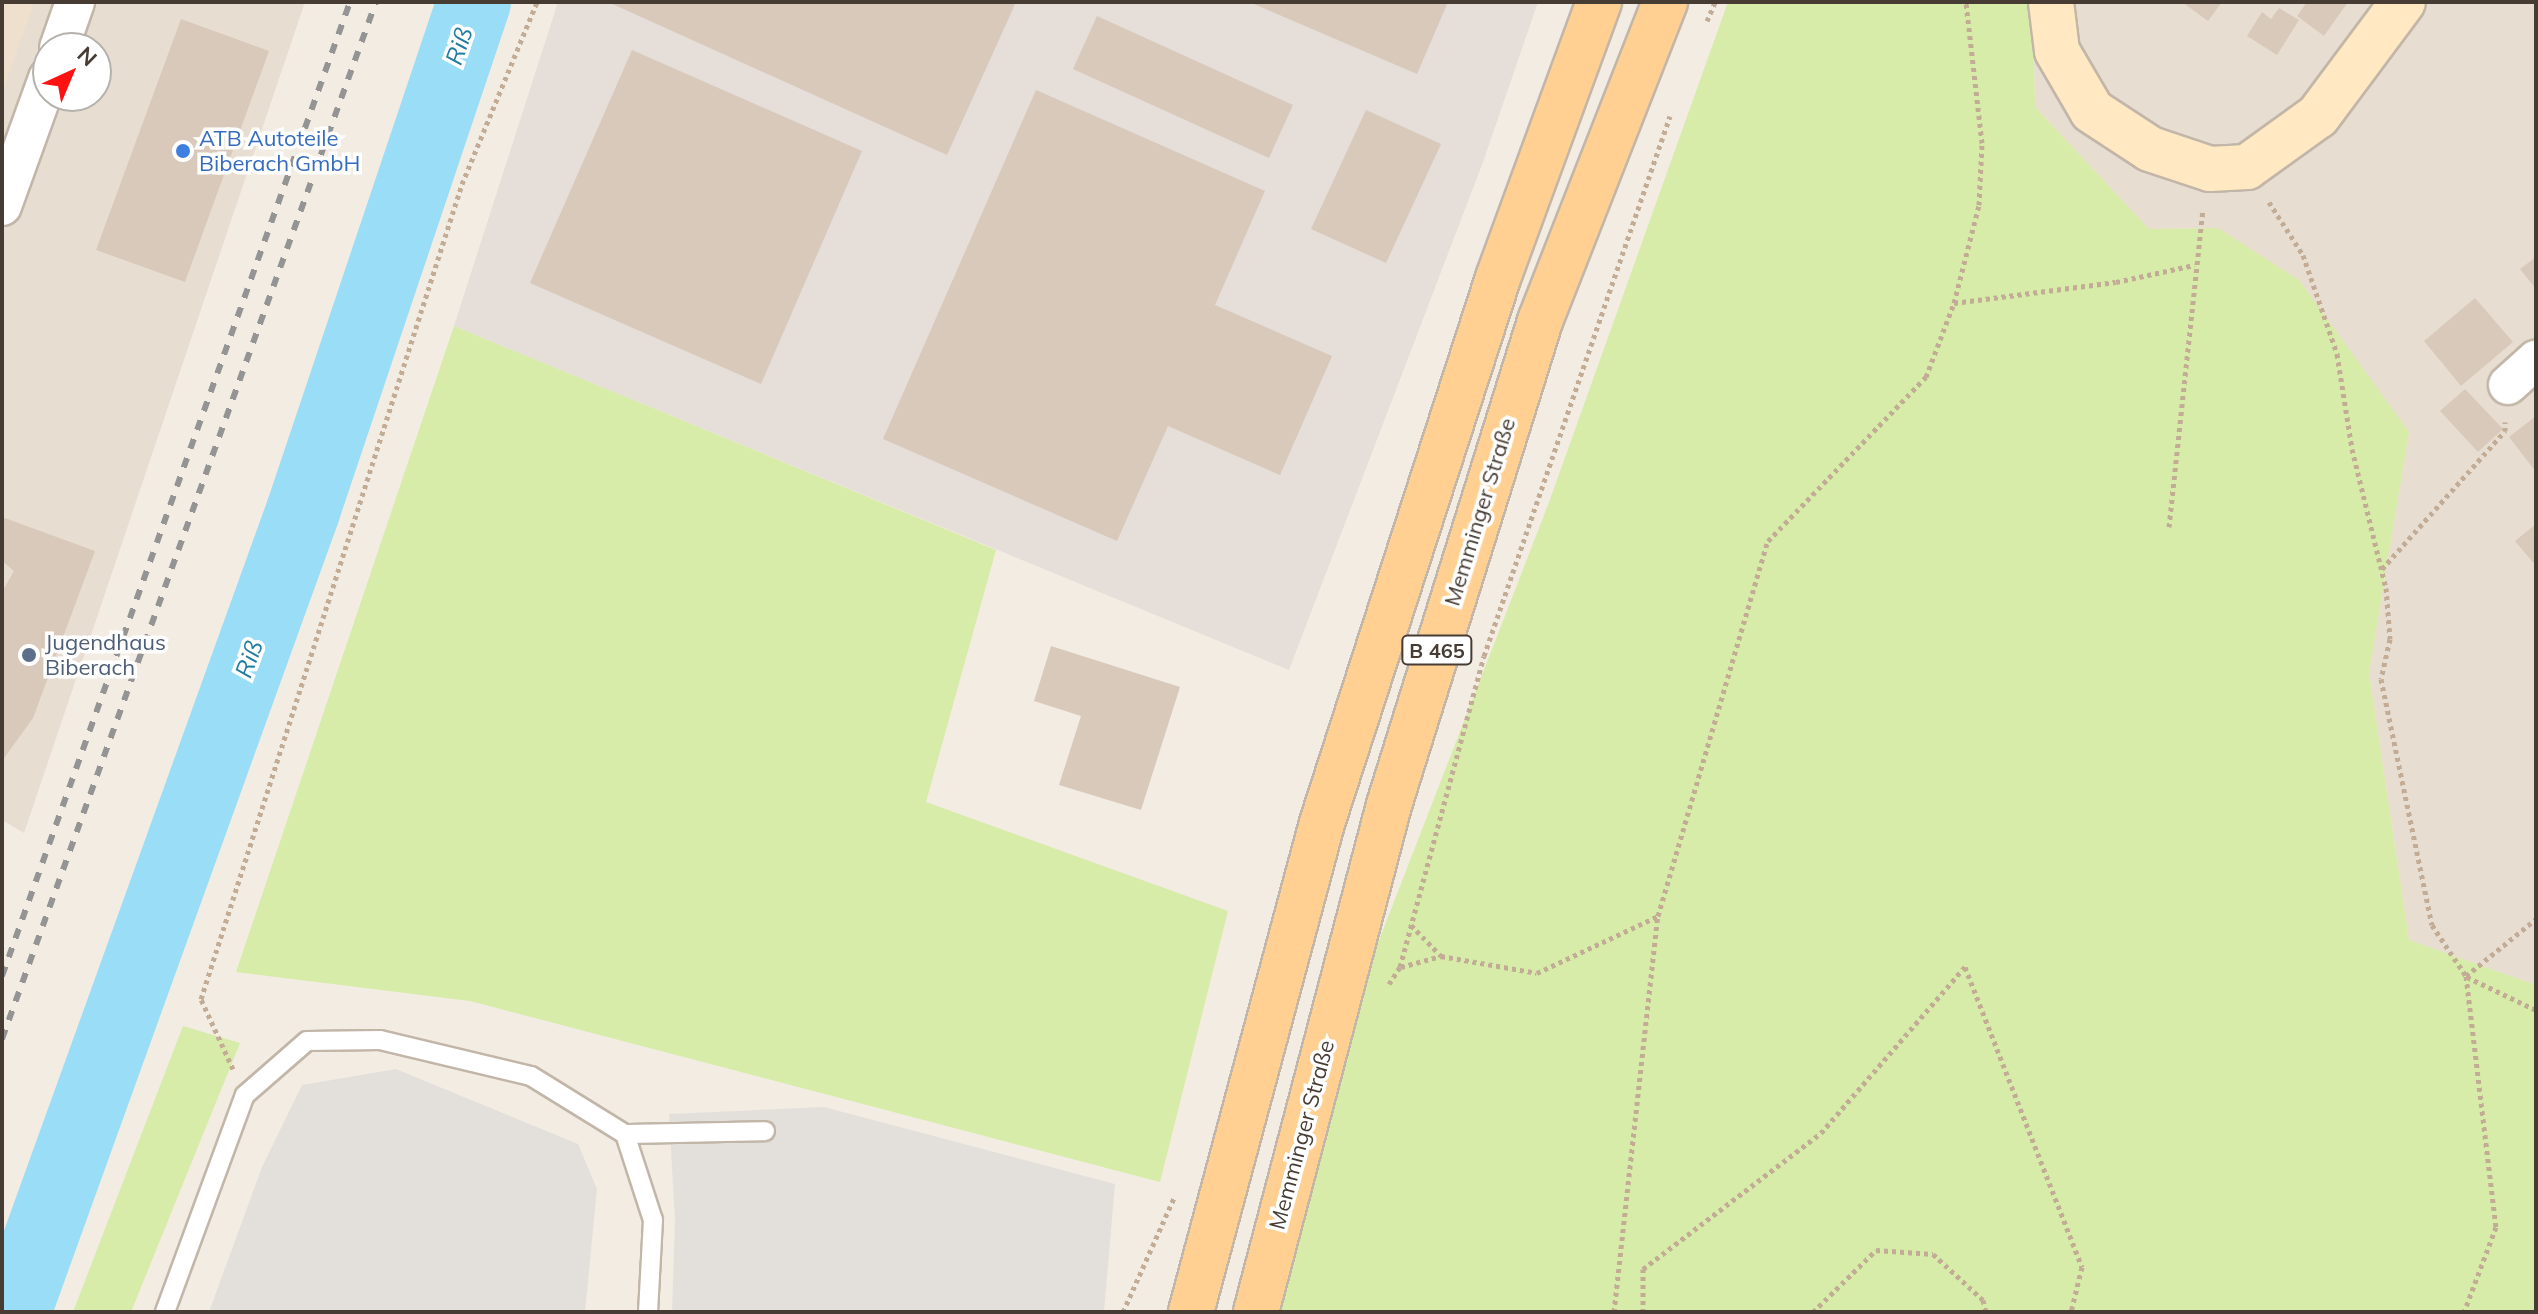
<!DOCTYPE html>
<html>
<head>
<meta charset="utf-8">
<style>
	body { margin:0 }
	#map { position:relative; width:2538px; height:1314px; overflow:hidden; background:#f3ece3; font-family:Mulish,sans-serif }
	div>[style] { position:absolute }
	.residential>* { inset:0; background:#e8ddd1 }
	.industrial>* { inset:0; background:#e5ded9 }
	.education>* { inset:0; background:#eee0cc }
	.green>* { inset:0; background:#d6eca8 }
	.parking>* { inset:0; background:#e3e0dc }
	.river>* { height:74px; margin:-37px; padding:0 37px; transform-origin:37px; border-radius:37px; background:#99ddf6 }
	.building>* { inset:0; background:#d9c9bb }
	.path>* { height:5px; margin-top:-2.5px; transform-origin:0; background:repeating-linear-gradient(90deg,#c3ac95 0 4px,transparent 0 8px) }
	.roads { filter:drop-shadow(2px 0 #c2b6a8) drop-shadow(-2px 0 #c2b6a8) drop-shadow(0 2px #c2b6a8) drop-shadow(0 -2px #c2b6a8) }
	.service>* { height:18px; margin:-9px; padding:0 9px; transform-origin:9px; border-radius:9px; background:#fff }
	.minor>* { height:38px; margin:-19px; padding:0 19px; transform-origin:19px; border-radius:19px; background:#fff }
	.secondary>* { height:44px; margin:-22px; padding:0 22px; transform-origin:22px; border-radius:22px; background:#ffe8c2 }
	.primary>* { height:44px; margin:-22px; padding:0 22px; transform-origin:22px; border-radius:22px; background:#ffd091 }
	.rail>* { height:6px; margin-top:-3px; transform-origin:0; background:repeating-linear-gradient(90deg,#949494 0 10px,transparent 0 20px) }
	.dots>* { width:22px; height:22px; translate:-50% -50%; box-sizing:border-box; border:4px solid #fff; border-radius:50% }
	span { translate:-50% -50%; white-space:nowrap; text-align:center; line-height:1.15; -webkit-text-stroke:7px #fff; paint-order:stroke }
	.shield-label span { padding:2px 6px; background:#fff; border:2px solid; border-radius:6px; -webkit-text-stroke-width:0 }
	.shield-label { font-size:20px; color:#463c33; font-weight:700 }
	.shop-label { font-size:22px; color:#366cbe }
	.left { translate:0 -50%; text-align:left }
	.street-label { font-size:22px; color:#463c33 }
	.service-label { font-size:22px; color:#4e5e75 }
	.water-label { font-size:24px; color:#207ca1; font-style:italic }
	.frame { position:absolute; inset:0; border:4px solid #463c33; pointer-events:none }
	.north { position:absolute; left:32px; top:32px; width:80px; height:80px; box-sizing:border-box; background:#fff; border:2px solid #b5b1ad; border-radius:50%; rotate:44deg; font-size:22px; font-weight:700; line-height:32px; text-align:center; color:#463c33 }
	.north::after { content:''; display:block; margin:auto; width:28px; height:36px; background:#ff120f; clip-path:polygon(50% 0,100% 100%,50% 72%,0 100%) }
</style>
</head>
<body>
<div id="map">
	<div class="residential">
		<i style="clip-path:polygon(evenodd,2px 2px,305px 2px,24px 833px,2px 820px,2px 2px,48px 48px,96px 48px,96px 96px,48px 96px,48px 48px)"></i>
		<i style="clip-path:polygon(2033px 2px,2536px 2px,2536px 985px,2409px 940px,2369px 673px,2409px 432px,2218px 228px,2149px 229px,2035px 107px)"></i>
	</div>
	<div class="industrial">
		<i style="clip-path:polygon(558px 2px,1538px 2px,1483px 162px,1289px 670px,454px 326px)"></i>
	</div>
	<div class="education">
		<i style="clip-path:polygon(2px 2px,34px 2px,2px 94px)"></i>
	</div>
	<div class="green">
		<i style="clip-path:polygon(1728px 2px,2033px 2px,2035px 107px,2149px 229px,2218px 228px,2299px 280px,2409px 432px,2369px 673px,2409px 940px,2536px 985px,2536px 1312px,1272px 1312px,1376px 948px,1548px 505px)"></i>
		<i style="clip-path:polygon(454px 326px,996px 550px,926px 802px,1228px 911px,1160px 1182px,470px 1001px,236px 972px)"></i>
		<i style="clip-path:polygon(183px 1026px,240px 1043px,131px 1312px,73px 1312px)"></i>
	</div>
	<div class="parking">
		<i style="clip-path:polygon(396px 1069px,578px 1144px,597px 1189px,585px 1312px,209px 1312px,262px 1167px,302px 1085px)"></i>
		<i style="clip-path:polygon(824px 1107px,1115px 1184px,1104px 1312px,672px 1312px,675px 1221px,669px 1114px)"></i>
	</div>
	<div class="river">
		<i style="left:14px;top:1312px;width:852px;rotate:-70.16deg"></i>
		<i style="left:303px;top:511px;width:537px;rotate:-71.43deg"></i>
	</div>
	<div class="building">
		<i style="clip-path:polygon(608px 2px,1016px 2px,947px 155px)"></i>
		<i style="clip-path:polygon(1249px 2px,1448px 2px,1417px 74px)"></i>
		<i style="clip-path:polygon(2182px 2px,2222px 2px,2208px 21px)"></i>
		<i style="clip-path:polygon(2307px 2px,2348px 2px,2324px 36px,2297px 16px)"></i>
		<i style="clip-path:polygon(2279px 8px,2299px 20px,2277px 55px,2247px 36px,2262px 12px,2271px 19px)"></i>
		<i style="clip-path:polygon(1097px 16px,1293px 105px,1269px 158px,1073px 69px)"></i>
		<i style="clip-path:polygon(181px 19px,269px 51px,185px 282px,96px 250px)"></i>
		<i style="clip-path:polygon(632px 50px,862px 151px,761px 384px,530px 283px)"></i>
		<i style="clip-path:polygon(1036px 90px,1265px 191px,1215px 305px,1332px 356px,1280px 475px,1168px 426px,1117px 541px,883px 439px)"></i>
		<i style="clip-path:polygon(1366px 110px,1441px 144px,1386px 263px,1311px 229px)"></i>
		<i style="clip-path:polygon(2536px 257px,2536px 289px,2520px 269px)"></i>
		<i style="clip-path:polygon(2475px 298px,2513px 342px,2461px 386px,2424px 341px)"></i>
		<i style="clip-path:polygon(2465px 389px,2503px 429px,2478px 452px,2440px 411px)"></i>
		<i style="clip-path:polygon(2536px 416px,2536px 472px,2509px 437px)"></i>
		<i style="clip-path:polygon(2px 517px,95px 551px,33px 718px,2px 761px,2px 592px,14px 571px,2px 561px)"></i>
		<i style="clip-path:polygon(2536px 524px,2536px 566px,2515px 541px)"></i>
		<i style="clip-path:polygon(1051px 646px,1180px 687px,1141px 810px,1059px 785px,1081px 716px,1034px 701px)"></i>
	</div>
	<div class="path">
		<i style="left:1707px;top:21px;width:21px;rotate:-67deg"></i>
		<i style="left:2269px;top:202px;width:63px;rotate:57.3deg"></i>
		<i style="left:2303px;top:255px;width:105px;rotate:71deg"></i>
		<i style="left:2337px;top:354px;width:96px;rotate:81deg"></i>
		<i style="left:2352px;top:449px;width:143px;rotate:76.3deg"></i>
		<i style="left:2386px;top:588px;width:51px;rotate:85.5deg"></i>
		<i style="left:2390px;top:639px;width:41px;rotate:102.7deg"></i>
		<i style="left:2381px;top:679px;width:251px;rotate:78.3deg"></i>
		<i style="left:2432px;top:925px;width:61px;rotate:56.3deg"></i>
		<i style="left:2466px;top:976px;width:253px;rotate:83.2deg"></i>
		<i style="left:2496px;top:1227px;width:91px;rotate:110.6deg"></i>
		<i style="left:1954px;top:303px;width:163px;rotate:-7.4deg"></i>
		<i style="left:2116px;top:282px;width:80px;rotate:-12.3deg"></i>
		<i style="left:2169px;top:527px;width:319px;rotate:-83.9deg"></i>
		<i style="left:2382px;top:569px;width:185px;rotate:-48.3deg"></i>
		<i style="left:2505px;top:431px;width:9px;rotate:-90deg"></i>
		<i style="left:1411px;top:925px;width:43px;rotate:45.9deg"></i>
		<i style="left:1401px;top:967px;width:41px;rotate:-15.4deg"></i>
		<i style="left:1441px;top:956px;width:97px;rotate:10deg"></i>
		<i style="left:1537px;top:973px;width:134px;rotate:-25.2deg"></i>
		<i style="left:2466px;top:976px;width:90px;rotate:-39.2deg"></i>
		<i style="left:2467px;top:977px;width:76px;rotate:25.6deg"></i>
		<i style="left:1389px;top:984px;width:20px;rotate:-57deg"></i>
		<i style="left:1400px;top:967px;width:322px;rotate:-74.9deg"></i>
		<i style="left:1484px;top:656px;width:571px;rotate:-70.99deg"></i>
		<i style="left:233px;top:1069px;width:77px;rotate:-114.6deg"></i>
		<i style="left:201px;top:999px;width:856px;rotate:-72.24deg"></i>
		<i style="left:462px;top:184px;width:197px;rotate:-67.6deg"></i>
		<i style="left:1123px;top:1312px;width:127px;rotate:-65.9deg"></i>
		<i style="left:1614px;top:1312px;width:398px;rotate:-83.7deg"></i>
		<i style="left:1658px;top:916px;width:391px;rotate:-73.7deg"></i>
		<i style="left:1768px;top:541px;width:228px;rotate:-46.1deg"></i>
		<i style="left:1926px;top:377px;width:79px;rotate:-69.3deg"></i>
		<i style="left:1954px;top:303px;width:101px;rotate:-75.7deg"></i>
		<i style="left:1979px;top:205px;width:62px;rotate:-87.2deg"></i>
		<i style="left:1982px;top:143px;width:142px;rotate:-96.5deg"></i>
		<i style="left:1643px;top:1312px;width:43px;rotate:-90deg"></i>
		<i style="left:1643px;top:1269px;width:224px;rotate:-37.4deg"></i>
		<i style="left:1821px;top:1133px;width:220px;rotate:-49.1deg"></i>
		<i style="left:1965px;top:967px;width:322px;rotate:68.7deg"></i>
		<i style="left:2082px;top:1267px;width:46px;rotate:103.7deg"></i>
		<i style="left:1813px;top:1312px;width:88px;rotate:-44.5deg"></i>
		<i style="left:1876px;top:1250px;width:57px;rotate:4deg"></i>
		<i style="left:1933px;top:1254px;width:68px;rotate:42.6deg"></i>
		<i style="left:1983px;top:1300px;width:12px;rotate:76deg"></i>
	</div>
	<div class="roads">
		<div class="service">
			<i style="left:625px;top:1134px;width:140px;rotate:-1.2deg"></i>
			<i style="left:165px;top:1312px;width:231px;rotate:-69.8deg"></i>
			<i style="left:245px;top:1095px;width:82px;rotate:-41.1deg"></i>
			<i style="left:307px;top:1041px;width:73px;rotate:-0.8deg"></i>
			<i style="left:380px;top:1040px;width:155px;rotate:13.4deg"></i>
			<i style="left:531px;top:1076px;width:110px;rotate:31.7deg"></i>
			<i style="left:625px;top:1134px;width:90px;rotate:72deg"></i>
			<i style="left:653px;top:1220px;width:92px;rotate:93.1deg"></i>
		</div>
		<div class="minor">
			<i style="left:59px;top:48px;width:49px;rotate:-70.8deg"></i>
			<i style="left:2px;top:206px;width:136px;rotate:-70.2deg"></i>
			<i style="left:2508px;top:385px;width:38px;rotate:-42deg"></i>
		</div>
		<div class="secondary">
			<i style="left:2051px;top:2px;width:49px;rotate:83deg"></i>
			<i style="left:2057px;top:51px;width:69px;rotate:59.7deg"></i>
			<i style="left:2092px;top:111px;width:69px;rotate:33.2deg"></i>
			<i style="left:2150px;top:149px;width:63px;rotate:18.4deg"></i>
			<i style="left:2210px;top:169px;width:37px;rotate:-3deg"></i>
			<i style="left:2247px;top:167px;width:87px;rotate:-35.7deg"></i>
			<i style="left:2318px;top:116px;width:142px;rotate:-53.3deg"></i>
		</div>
		<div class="primary">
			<i style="left:1191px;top:1312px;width:506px;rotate:-75deg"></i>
			<i style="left:1322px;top:823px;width:573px;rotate:-72.1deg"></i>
			<i style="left:1498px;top:278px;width:294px;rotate:-69.9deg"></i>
			<i style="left:1256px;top:1312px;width:524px;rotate:-75.3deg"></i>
			<i style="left:1389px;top:805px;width:507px;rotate:-72.67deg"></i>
			<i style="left:1540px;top:321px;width:343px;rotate:-68.6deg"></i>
		</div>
	</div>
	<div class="rail">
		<i style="left:2px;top:976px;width:1034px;rotate:-70.34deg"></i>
		<i style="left:2px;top:1039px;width:1102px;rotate:-70.17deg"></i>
	</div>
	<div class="dots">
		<i style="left:183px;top:151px;background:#3f7fe0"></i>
		<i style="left:29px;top:655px;background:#5c6f8a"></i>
	</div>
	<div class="shield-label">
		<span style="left:1437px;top:650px">B 465</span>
	</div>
	<div class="shop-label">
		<span class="left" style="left:199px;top:151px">ATB Autoteile<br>Biberach GmbH</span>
	</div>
	<div class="street-label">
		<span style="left:1480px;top:512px;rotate:-73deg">Memminger Straße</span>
		<span style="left:1302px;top:1135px;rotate:-75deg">Memminger Straße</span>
	</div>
	<div class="service-label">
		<span class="left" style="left:45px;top:655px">Jugendhaus<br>Biberach</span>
	</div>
	<div class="water-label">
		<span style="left:459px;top:46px;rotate:-71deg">Riß</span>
		<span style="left:249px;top:659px;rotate:-70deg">Riß</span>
	</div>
	<div class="frame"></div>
	<div class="north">N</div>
</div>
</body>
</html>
